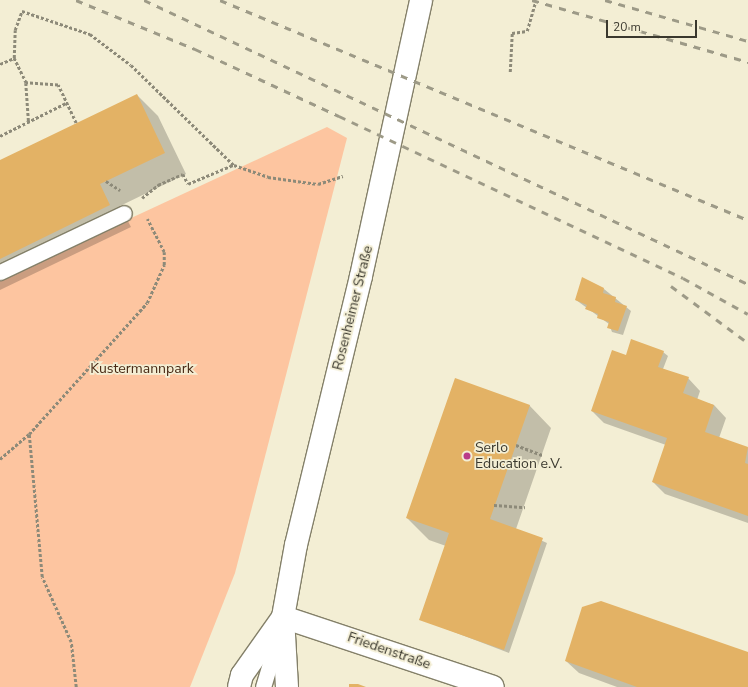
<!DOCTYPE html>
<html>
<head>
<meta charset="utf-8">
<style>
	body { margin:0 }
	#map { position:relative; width:748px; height:687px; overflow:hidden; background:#f3eed4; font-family:"Nunito Sans",sans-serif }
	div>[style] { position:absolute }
	.green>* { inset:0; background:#fdc5a0 }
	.shadow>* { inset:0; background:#0003 }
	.building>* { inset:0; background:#e3b265 }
	.path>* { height:2.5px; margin-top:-1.25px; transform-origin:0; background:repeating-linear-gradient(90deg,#8d8a79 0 3px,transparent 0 5px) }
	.roads { filter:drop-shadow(1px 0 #848069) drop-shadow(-1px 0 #848069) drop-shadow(0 1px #848069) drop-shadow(0 -1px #848069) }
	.service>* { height:15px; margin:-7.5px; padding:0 7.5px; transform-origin:7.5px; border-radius:7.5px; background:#fff }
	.tertiary>* { height:22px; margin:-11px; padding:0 11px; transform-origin:11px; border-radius:11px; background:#fff }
	.secondary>* { height:22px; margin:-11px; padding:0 11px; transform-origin:11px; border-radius:11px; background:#fff }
	.rail>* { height:3px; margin-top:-1.5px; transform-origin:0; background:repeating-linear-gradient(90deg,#9d9a87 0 7px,transparent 0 14px) }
	.dots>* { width:11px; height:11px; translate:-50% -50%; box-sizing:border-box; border:2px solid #f3eed4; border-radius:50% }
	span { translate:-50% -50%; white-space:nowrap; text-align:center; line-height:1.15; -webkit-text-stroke:3.5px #f3eed4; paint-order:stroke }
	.street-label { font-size:14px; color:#3a382e }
	.park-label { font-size:14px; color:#492a15 }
	.poi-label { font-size:14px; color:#3a382e }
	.left { translate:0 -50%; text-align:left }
	.scale { position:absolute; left:606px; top:20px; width:91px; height:18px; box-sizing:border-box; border:2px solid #3a382e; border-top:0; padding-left:5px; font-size:12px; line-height:14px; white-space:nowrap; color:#3a382e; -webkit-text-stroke:3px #f3eed4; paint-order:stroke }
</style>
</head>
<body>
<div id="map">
	<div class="green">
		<i style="clip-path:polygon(327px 127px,347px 138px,235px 573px,190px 687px,0 687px,0 279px)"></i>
	</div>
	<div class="shadow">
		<i style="clip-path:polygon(137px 95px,158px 116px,186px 174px,120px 206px,131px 227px,0 290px,0 161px)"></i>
		<i style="clip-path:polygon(604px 289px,631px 311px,623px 335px,612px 332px,609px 324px,576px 300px)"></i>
		<i style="clip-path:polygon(663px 352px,668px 356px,663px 369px,688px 378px,700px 391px,697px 400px,714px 405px,726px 418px,719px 438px,748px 448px,748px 523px,665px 494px,653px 482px,666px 445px,604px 423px,592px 411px,630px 358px)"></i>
		<i style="clip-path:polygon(529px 405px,551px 428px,516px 529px,547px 543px,509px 653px,420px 619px,446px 546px,429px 540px,407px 518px)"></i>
		<i style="clip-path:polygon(748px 653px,748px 687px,617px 687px,579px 673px,566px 661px)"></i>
	</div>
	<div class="building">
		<i style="clip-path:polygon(137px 94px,165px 153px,100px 184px,110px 205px,0 259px,0 160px)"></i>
		<i style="clip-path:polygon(582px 277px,604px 288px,603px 293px,616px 297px,615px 302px,627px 306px,618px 331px,607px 328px,609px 322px,597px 318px,598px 314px,585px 309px,587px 305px,575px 300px)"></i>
		<i style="clip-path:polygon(631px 339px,664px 351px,658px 367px,689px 377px,683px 393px,714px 405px,705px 432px,748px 447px,745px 463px,748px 464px,748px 516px,652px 482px,667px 438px,591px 411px,612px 350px,626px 355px)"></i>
		<i style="clip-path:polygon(455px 378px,530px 405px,490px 519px,543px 538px,504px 650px,419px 620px,449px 533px,406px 518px)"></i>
		<i style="clip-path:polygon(601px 601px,748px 652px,748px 687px,637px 687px,565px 661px,582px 607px)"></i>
		<i style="clip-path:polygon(349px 684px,358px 684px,366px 687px,349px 687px)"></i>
	</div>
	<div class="path">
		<i style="left:0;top:64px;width:15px;rotate:-23deg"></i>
		<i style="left:510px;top:72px;width:39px;rotate:-87deg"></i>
		<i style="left:512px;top:33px;width:15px;rotate:-8deg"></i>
		<i style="left:527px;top:31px;width:32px;rotate:-74deg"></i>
		<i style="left:26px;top:83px;width:39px;rotate:86deg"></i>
		<i style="left:76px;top:123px;width:42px;rotate:-115.3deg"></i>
		<i style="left:58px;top:85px;width:32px;rotate:-176deg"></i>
		<i style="left:26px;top:83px;width:28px;rotate:-116deg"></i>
		<i style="left:14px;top:58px;width:28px;rotate:-88deg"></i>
		<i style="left:15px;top:30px;width:20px;rotate:-70deg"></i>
		<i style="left:22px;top:11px;width:72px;rotate:18.7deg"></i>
		<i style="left:90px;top:34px;width:51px;rotate:37.1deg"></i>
		<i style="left:131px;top:65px;width:144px;rotate:44.2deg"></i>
		<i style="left:234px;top:165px;width:36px;rotate:19deg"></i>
		<i style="left:268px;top:177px;width:50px;rotate:8deg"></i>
		<i style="left:318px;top:184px;width:26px;rotate:-18deg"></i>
		<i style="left:0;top:136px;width:74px;rotate:-26.6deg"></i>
		<i style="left:106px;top:181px;width:17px;rotate:33deg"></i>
		<i style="left:142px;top:198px;width:21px;rotate:-39deg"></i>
		<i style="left:158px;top:185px;width:27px;rotate:-24deg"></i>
		<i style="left:183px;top:174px;width:11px;rotate:63deg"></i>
		<i style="left:188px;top:184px;width:49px;rotate:-22.9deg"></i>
		<i style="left:516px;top:445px;width:28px;rotate:21deg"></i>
		<i style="left:0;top:459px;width:38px;rotate:-41deg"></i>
		<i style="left:494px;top:505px;width:31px;rotate:4deg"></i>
		<i style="left:76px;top:687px;width:45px;rotate:-96.3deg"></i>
		<i style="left:71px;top:642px;width:71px;rotate:-114deg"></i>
		<i style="left:42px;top:577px;width:144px;rotate:-95.2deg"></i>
		<i style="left:29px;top:434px;width:176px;rotate:-48deg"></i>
		<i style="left:147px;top:303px;width:42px;rotate:-65.9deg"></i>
		<i style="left:164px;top:265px;width:13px;rotate:-90deg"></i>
		<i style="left:164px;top:252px;width:37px;rotate:-117deg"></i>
	</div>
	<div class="roads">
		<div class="service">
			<i style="left:0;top:272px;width:137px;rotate:-25.4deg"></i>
			<i style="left:263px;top:687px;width:59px;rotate:-73.4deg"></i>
		</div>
		<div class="tertiary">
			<i style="left:283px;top:617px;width:221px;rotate:18.4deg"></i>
		</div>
		<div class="secondary">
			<i style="left:239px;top:687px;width:12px;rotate:-76deg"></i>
			<i style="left:242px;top:675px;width:71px;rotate:-54.7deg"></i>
			<i style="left:287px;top:687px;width:70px;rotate:-93.3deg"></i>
			<i style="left:283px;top:617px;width:73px;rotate:-79.8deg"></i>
			<i style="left:296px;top:545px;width:277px;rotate:-76.4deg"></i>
			<i style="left:361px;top:276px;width:282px;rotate:-77.7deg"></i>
		</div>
	</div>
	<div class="rail">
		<i style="left:76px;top:0;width:129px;rotate:22.4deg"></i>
		<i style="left:195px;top:49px;width:159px;rotate:25deg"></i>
		<i style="left:339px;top:116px;width:380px;rotate:25.2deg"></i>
		<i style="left:683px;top:278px;width:74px;rotate:29deg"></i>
		<i style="left:144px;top:0;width:667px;rotate:25.18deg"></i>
		<i style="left:220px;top:0;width:572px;rotate:22.62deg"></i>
		<i style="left:532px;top:0;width:225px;rotate:16deg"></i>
		<i style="left:605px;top:0;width:149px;rotate:16deg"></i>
		<i style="left:671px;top:286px;width:96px;rotate:36.5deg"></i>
	</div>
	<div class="dots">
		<i style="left:467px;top:456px;background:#ba3c89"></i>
	</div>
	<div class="street-label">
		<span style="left:353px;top:308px;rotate:-76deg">Rosenheimer Straße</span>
		<span style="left:389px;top:651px;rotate:19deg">Friedenstraße</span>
	</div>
	<div class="park-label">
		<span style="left:142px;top:369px">Kustermannpark</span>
	</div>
	<div class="poi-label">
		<span class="left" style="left:475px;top:456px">Serlo<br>Education e.V.</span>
	</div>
	<div class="scale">20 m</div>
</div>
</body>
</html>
